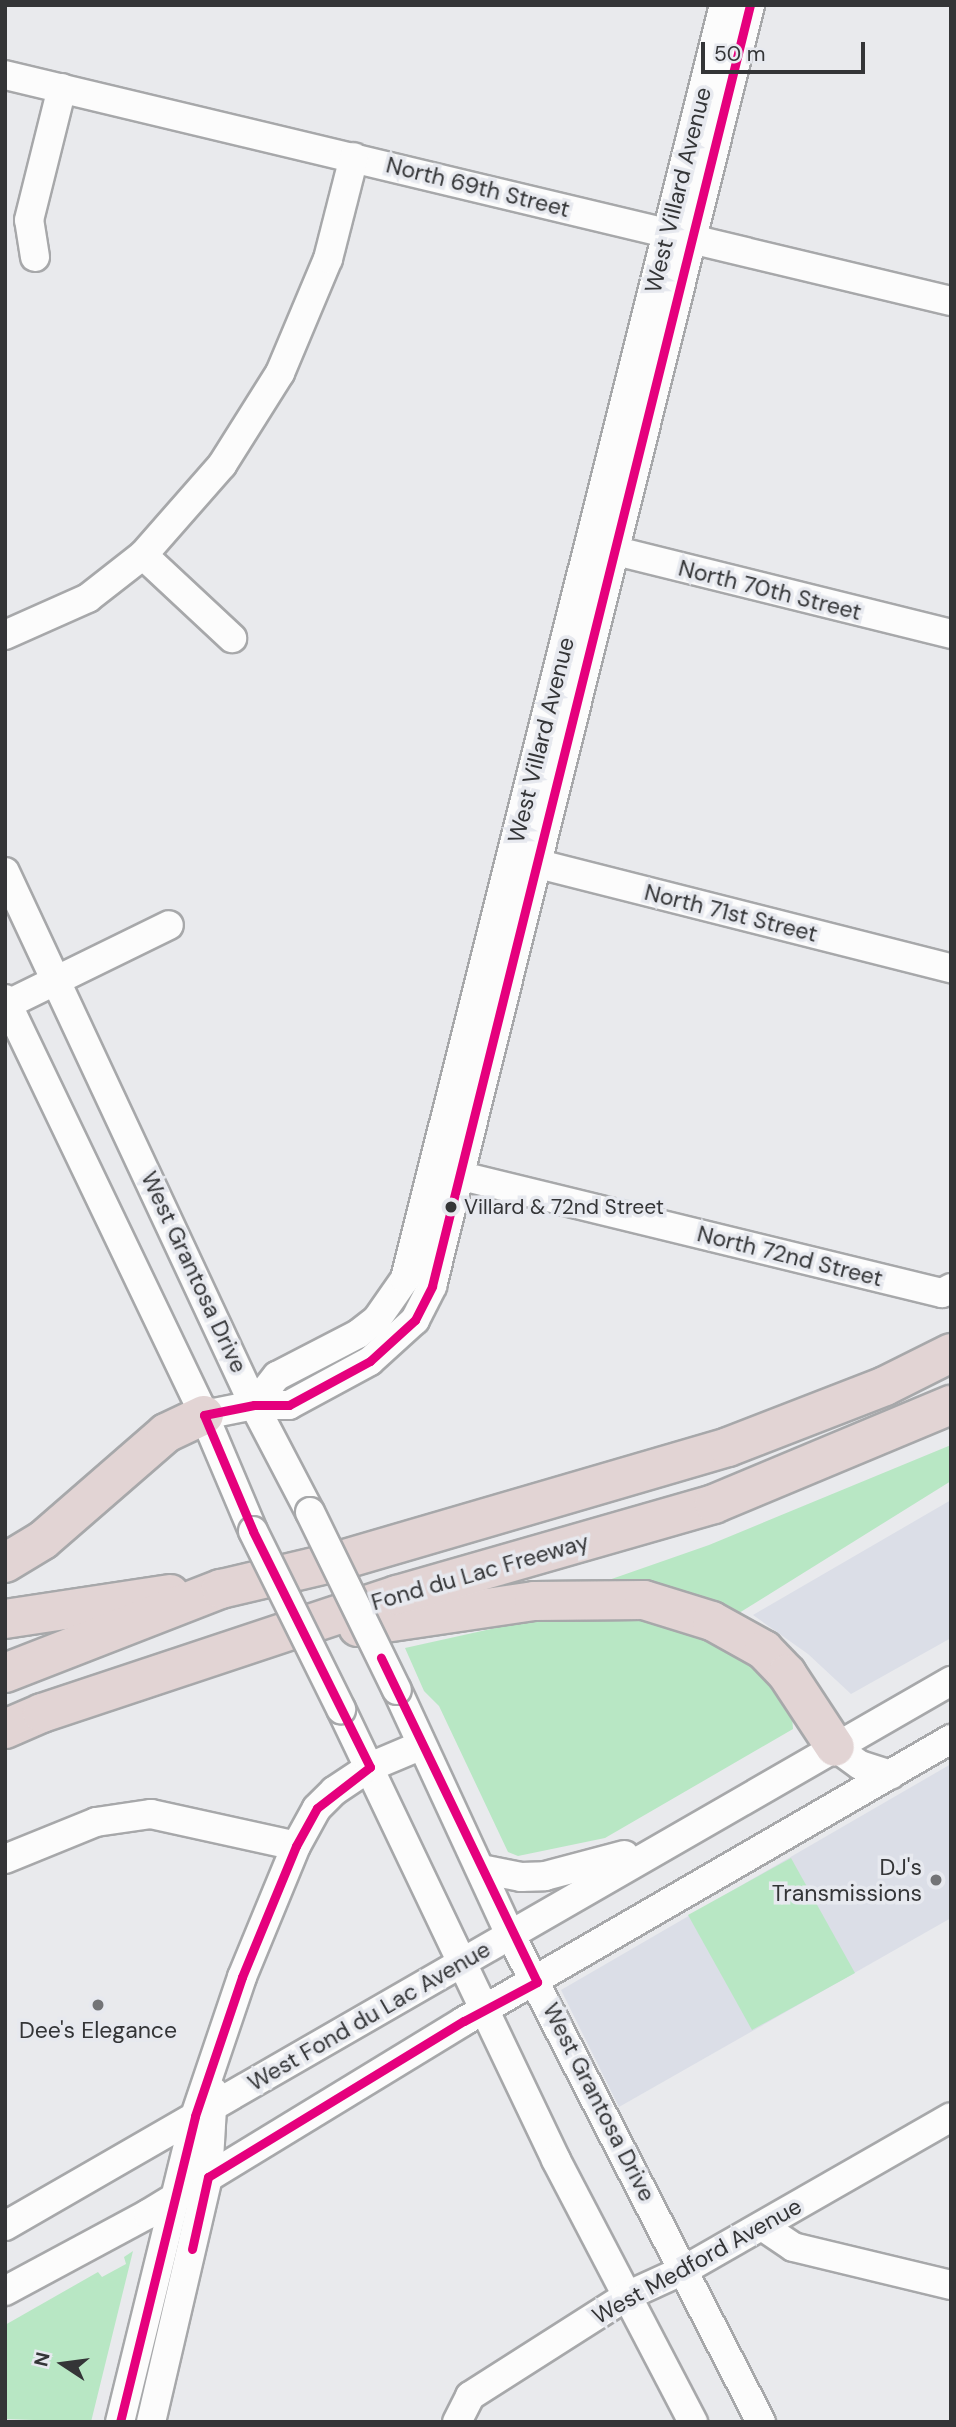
<!DOCTYPE html>
<html>
<head>
<meta charset="utf-8">
<style>
	body { margin:0 }
	#map { position:relative; width:956px; height:2427px; overflow:hidden; background:#e9eaed; font-family:"DM Sans",sans-serif }
	div>[style] { position:absolute }
	.built>* { inset:0; background:#dbdee7 }
	.green>* { inset:0; background:#b8e7c4 }
	.roads { filter:drop-shadow(2px 0 #a7a8aa) drop-shadow(-2px 0 #a7a8aa) drop-shadow(0 2px #a7a8aa) drop-shadow(0 -2px #a7a8aa) }
	.minor>* { height:28px; margin:-14px; padding:0 14px; transform-origin:14px; border-radius:14px; background:#fcfcfc }
	.highway>* { height:38px; margin:-19px; padding:0 19px; transform-origin:19px; border-radius:19px; background:#e2d4d4 }
	.bridges { filter:drop-shadow(2px 0 #a7a8aa) drop-shadow(-2px 0 #a7a8aa) drop-shadow(0 2px #a7a8aa) drop-shadow(0 -2px #a7a8aa) }
	.minor-bridge>* { height:28px; margin:-14px; padding:0 14px; transform-origin:14px; border-radius:14px; background:#fcfcfc }
	.bus-1>* { height:9px; margin:-4.5px; padding:0 4.5px; transform-origin:4.5px; border-radius:4.5px; background:#e5007d }
	.dots>* { width:19px; height:19px; translate:-50% -50%; box-sizing:border-box; border:4px solid #e7e9ef; border-radius:50% }
	span { translate:-50% -50%; white-space:nowrap; text-align:center; line-height:1.15; -webkit-text-stroke:7px #e7e9ef; paint-order:stroke }
	.bus-label { font-size:21px; color:#343537 }
	.left { translate:0 -50%; text-align:left }
	.street-label { font-size:23px; color:#343537 }
	.poi-label { font-size:23px; color:#343537 }
	.right { translate:-100% -50%; text-align:right }
	.frame { position:absolute; inset:0; border:7px solid #343537; pointer-events:none }
	.north { position:absolute; left:28px; top:2329px; width:70px; height:70px; -webkit-text-stroke:5px #e7e9ef; paint-order:stroke; rotate:283deg; font-size:19px; font-weight:700; line-height:28px; text-align:center; color:#343537 }
	.north::after { content:''; display:block; margin:auto; width:24px; height:32px; background:#343537; clip-path:polygon(50% 0,100% 100%,50% 72%,0 100%) }
	.scale { position:absolute; left:701px; top:42px; width:164px; height:32px; box-sizing:border-box; border:4px solid #343537; border-top:0; padding-left:9px; font-size:21px; line-height:24px; white-space:nowrap; color:#343537; -webkit-text-stroke:5px #e7e9ef; paint-order:stroke }
</style>
</head>
<body>
<div id="map">
	<div class="built">
		<i style="clip-path:polygon(951px 1500px,951px 1638px,851px 1694px,808px 1654px,753px 1615px)"></i>
		<i style="clip-path:polygon(951px 1764px,951px 1918px,619px 2107px,561px 1990px)"></i>
	</div>
	<div class="green">
		<i style="clip-path:polygon(951px 1445px,951px 1481px,731px 1618px,603px 1582px,709px 1545px)"></i>
		<i style="clip-path:polygon(614px 1611px,726px 1639px,791px 1702px,793px 1729px,605px 1838px,518px 1856px,508px 1852px,439px 1706px,424px 1691px,405px 1648px,541px 1618px)"></i>
		<i style="clip-path:polygon(791px 1858px,855px 1973px,752px 2030px,688px 1915px)"></i>
		<i style="clip-path:polygon(133px 2251px,91px 2422px,5px 2419px,5px 2325px,98px 2272px,102px 2277px,126px 2264px,124px 2257px)"></i>
	</div>
	<div class="roads">
		<div class="minor">
			<i style="left:5px;top:75px;width:973px;rotate:13.44deg"></i>
			<i style="left:35px;top:257px;width:37px;rotate:-99deg"></i>
			<i style="left:29px;top:220px;width:136px;rotate:-76deg"></i>
			<i style="left:600px;top:547px;width:362px;rotate:13.9deg"></i>
			<i style="left:143px;top:555px;width:122px;rotate:43deg"></i>
			<i style="left:5px;top:635px;width:91px;rotate:-24deg"></i>
			<i style="left:88px;top:598px;width:70px;rotate:-38deg"></i>
			<i style="left:143px;top:555px;width:120px;rotate:-48.7deg"></i>
			<i style="left:222px;top:465px;width:109px;rotate:-57.8deg"></i>
			<i style="left:280px;top:373px;width:124px;rotate:-67.2deg"></i>
			<i style="left:328px;top:259px;width:105px;rotate:-75.7deg"></i>
			<i style="left:519px;top:859px;width:446px;rotate:14.2deg"></i>
			<i style="left:5px;top:872px;width:588px;rotate:64.96deg"></i>
			<i style="left:254px;top:1405px;width:121px;rotate:62.4deg"></i>
			<i style="left:5px;top:999px;width:461px;rotate:64.4deg"></i>
			<i style="left:204px;top:1415px;width:126px;rotate:67.1deg"></i>
			<i style="left:8px;top:1004px;width:179px;rotate:-26.1deg"></i>
			<i style="left:441px;top:1171px;width:516px;rotate:13.69deg"></i>
			<i style="left:942px;top:1293px;width:10px;rotate:-29deg"></i>
			<i style="left:254px;top:1405px;width:37px;rotate:-52deg"></i>
			<i style="left:277px;top:1376px;width:91px;rotate:-27.4deg"></i>
			<i style="left:358px;top:1334px;width:24px;rotate:-38deg"></i>
			<i style="left:377px;top:1319px;width:49px;rotate:-55deg"></i>
			<i style="left:405px;top:1279px;width:1313px;rotate:-75.94deg"></i>
			<i style="left:204px;top:1415px;width:51px;rotate:-11.3deg"></i>
			<i style="left:254px;top:1405px;width:35px"></i>
			<i style="left:289px;top:1405px;width:92px;rotate:-28.5deg"></i>
			<i style="left:370px;top:1361px;width:61px;rotate:-42.3deg"></i>
			<i style="left:415px;top:1320px;width:38px;rotate:-63deg"></i>
			<i style="left:432px;top:1286px;width:1320px;rotate:-76.06deg"></i>
			<i style="left:397px;top:1690px;width:269px;rotate:65.2deg"></i>
			<i style="left:510px;top:1934px;width:549px;rotate:62.78deg"></i>
			<i style="left:341px;top:1709px;width:500px;rotate:64.5deg"></i>
			<i style="left:556px;top:2160px;width:296px;rotate:62.4deg"></i>
			<i style="left:835px;top:1747px;width:31px;rotate:36deg"></i>
			<i style="left:860px;top:1765px;width:32px;rotate:18deg"></i>
			<i style="left:5px;top:1859px;width:98px;rotate:-22.1deg"></i>
			<i style="left:96px;top:1822px;width:56px;rotate:-8.3deg"></i>
			<i style="left:151px;top:1814px;width:148px;rotate:12.4deg"></i>
			<i style="left:481px;top:1869px;width:41px;rotate:11.3deg"></i>
			<i style="left:521px;top:1877px;width:24px;rotate:-2deg"></i>
			<i style="left:545px;top:1876px;width:82px;rotate:-14.9deg"></i>
			<i style="left:5px;top:2226px;width:1092px;rotate:-29.95deg"></i>
			<i style="left:762px;top:2226px;width:37px;rotate:34deg"></i>
			<i style="left:793px;top:2247px;width:163px;rotate:13.5deg"></i>
			<i style="left:5px;top:2291px;width:162px;rotate:-28.3deg"></i>
			<i style="left:148px;top:2214px;width:370px;rotate:-31.4deg"></i>
			<i style="left:464px;top:2021px;width:563px;rotate:-30.07deg"></i>
			<i style="left:120px;top:2422px;width:315px;rotate:-76.2deg"></i>
			<i style="left:195px;top:2116px;width:147px;rotate:-71.3deg"></i>
			<i style="left:242px;top:1977px;width:142px;rotate:-67.6deg"></i>
			<i style="left:296px;top:1846px;width:43px;rotate:-61.1deg"></i>
			<i style="left:317px;top:1808px;width:24px;rotate:-45deg"></i>
			<i style="left:334px;top:1791px;width:43px;rotate:-33.7deg"></i>
			<i style="left:370px;top:1767px;width:56px;rotate:-22.9deg"></i>
			<i style="left:151px;top:2422px;width:252px;rotate:-76.9deg"></i>
			<i style="left:208px;top:2177px;width:86px;rotate:-86.7deg"></i>
			<i style="left:457px;top:2422px;width:29px;rotate:-63deg"></i>
			<i style="left:470px;top:2396px;width:186px;rotate:-32.5deg"></i>
			<i style="left:627px;top:2296px;width:65px;rotate:-24.6deg"></i>
			<i style="left:686px;top:2269px;width:305px;rotate:-29.8deg"></i>
		</div>
		<div class="highway">
			<i style="left:5px;top:1563px;width:44px;rotate:-31.2deg"></i>
			<i style="left:43px;top:1540px;width:163px;rotate:-41deg"></i>
			<i style="left:166px;top:1433px;width:42px;rotate:-25.3deg"></i>
			<i style="left:5px;top:1619px;width:167px;rotate:-8.6deg"></i>
			<i style="left:358px;top:1627px;width:178px;rotate:-8.4deg"></i>
			<i style="left:534px;top:1601px;width:110px;rotate:-0.5deg"></i>
			<i style="left:644px;top:1600px;width:71px;rotate:17.2deg"></i>
			<i style="left:712px;top:1621px;width:60px;rotate:29.1deg"></i>
			<i style="left:764px;top:1650px;width:33px;rotate:46deg"></i>
			<i style="left:787px;top:1674px;width:87px;rotate:56.7deg"></i>
			<i style="left:5px;top:1673px;width:232px;rotate:-21.3deg"></i>
			<i style="left:221px;top:1589px;width:117px;rotate:-13.3deg"></i>
			<i style="left:335px;top:1562px;width:409px;rotate:-16.3deg"></i>
			<i style="left:728px;top:1447px;width:168px;rotate:-21.2deg"></i>
			<i style="left:885px;top:1386px;width:74px;rotate:-26.6deg"></i>
			<i style="left:5px;top:1729px;width:40px;rotate:-23.4deg"></i>
			<i style="left:42px;top:1713px;width:374px;rotate:-18.4deg"></i>
			<i style="left:397px;top:1595px;width:330px;rotate:-16deg"></i>
			<i style="left:714px;top:1504px;width:257px;rotate:-22.7deg"></i>
		</div>
	</div>
	<div class="bridges">
		<div class="minor-bridge">
			<i style="left:310px;top:1512px;width:198px;rotate:64deg"></i>
			<i style="left:253px;top:1531px;width:199px;rotate:63.7deg"></i>
		</div>
	</div>
	<div class="bus-1">
		<i style="left:192px;top:2249px;width:74px;rotate:-77.5deg"></i>
		<i style="left:208px;top:2177px;width:300px;rotate:-31.4deg"></i>
		<i style="left:464px;top:2021px;width:83px;rotate:-28.1deg"></i>
		<i style="left:537px;top:1982px;width:360px;rotate:-115.7deg"></i>
		<i style="left:120px;top:2422px;width:315px;rotate:-76.2deg"></i>
		<i style="left:195px;top:2116px;width:147px;rotate:-71.3deg"></i>
		<i style="left:242px;top:1977px;width:142px;rotate:-67.6deg"></i>
		<i style="left:296px;top:1846px;width:43px;rotate:-61.1deg"></i>
		<i style="left:317px;top:1808px;width:67px;rotate:-37.7deg"></i>
		<i style="left:370px;top:1767px;width:263px;rotate:-116.4deg"></i>
		<i style="left:253px;top:1531px;width:126px;rotate:-112.9deg"></i>
		<i style="left:204px;top:1415px;width:51px;rotate:-11.3deg"></i>
		<i style="left:254px;top:1405px;width:35px"></i>
		<i style="left:289px;top:1405px;width:92px;rotate:-28.5deg"></i>
		<i style="left:370px;top:1361px;width:61px;rotate:-42.3deg"></i>
		<i style="left:415px;top:1320px;width:38px;rotate:-63deg"></i>
		<i style="left:432px;top:1286px;width:1320px;rotate:-76.06deg"></i>
	</div>
	<div class="dots">
		<i style="left:451px;top:1207px;background:#343537"></i>
		<i style="left:936px;top:1880px;background:#737477"></i>
		<i style="left:98px;top:2005px;background:#737477"></i>
	</div>
	<div class="bus-label">
		<span class="left" style="left:464px;top:1207px">Villard &amp; 72nd Street</span>
	</div>
	<div class="street-label">
		<span style="left:478px;top:187px;rotate:14deg">North 69th Street</span>
		<span style="left:678px;top:190px;rotate:-76deg">West Villard Avenue</span>
		<span style="left:770px;top:590px;rotate:14deg">North 70th Street</span>
		<span style="left:541px;top:740px;rotate:-76deg">West Villard Avenue</span>
		<span style="left:731px;top:913px;rotate:14deg">North 71st Street</span>
		<span style="left:790px;top:1256px;rotate:14deg">North 72nd Street</span>
		<span style="left:194px;top:1272px;rotate:65deg">West Grantosa Drive</span>
		<span style="left:480px;top:1572px;rotate:-16deg">Fond du Lac Freeway</span>
		<span style="left:369px;top:2016px;rotate:-30deg">West Fond du Lac Avenue</span>
		<span style="left:599px;top:2102px;rotate:63deg">West Grantosa Drive</span>
		<span style="left:697px;top:2261px;rotate:-29deg">West Medford Avenue</span>
	</div>
	<div class="poi-label">
		<span class="right" style="left:922px;top:1880px">DJ's<br>Transmissions</span>
		<span style="left:98px;top:2030px">Dee's Elegance</span>
	</div>
	<div class="frame"></div>
	<div class="north">N</div>
	<div class="scale">50 m</div>
</div>
</body>
</html>
